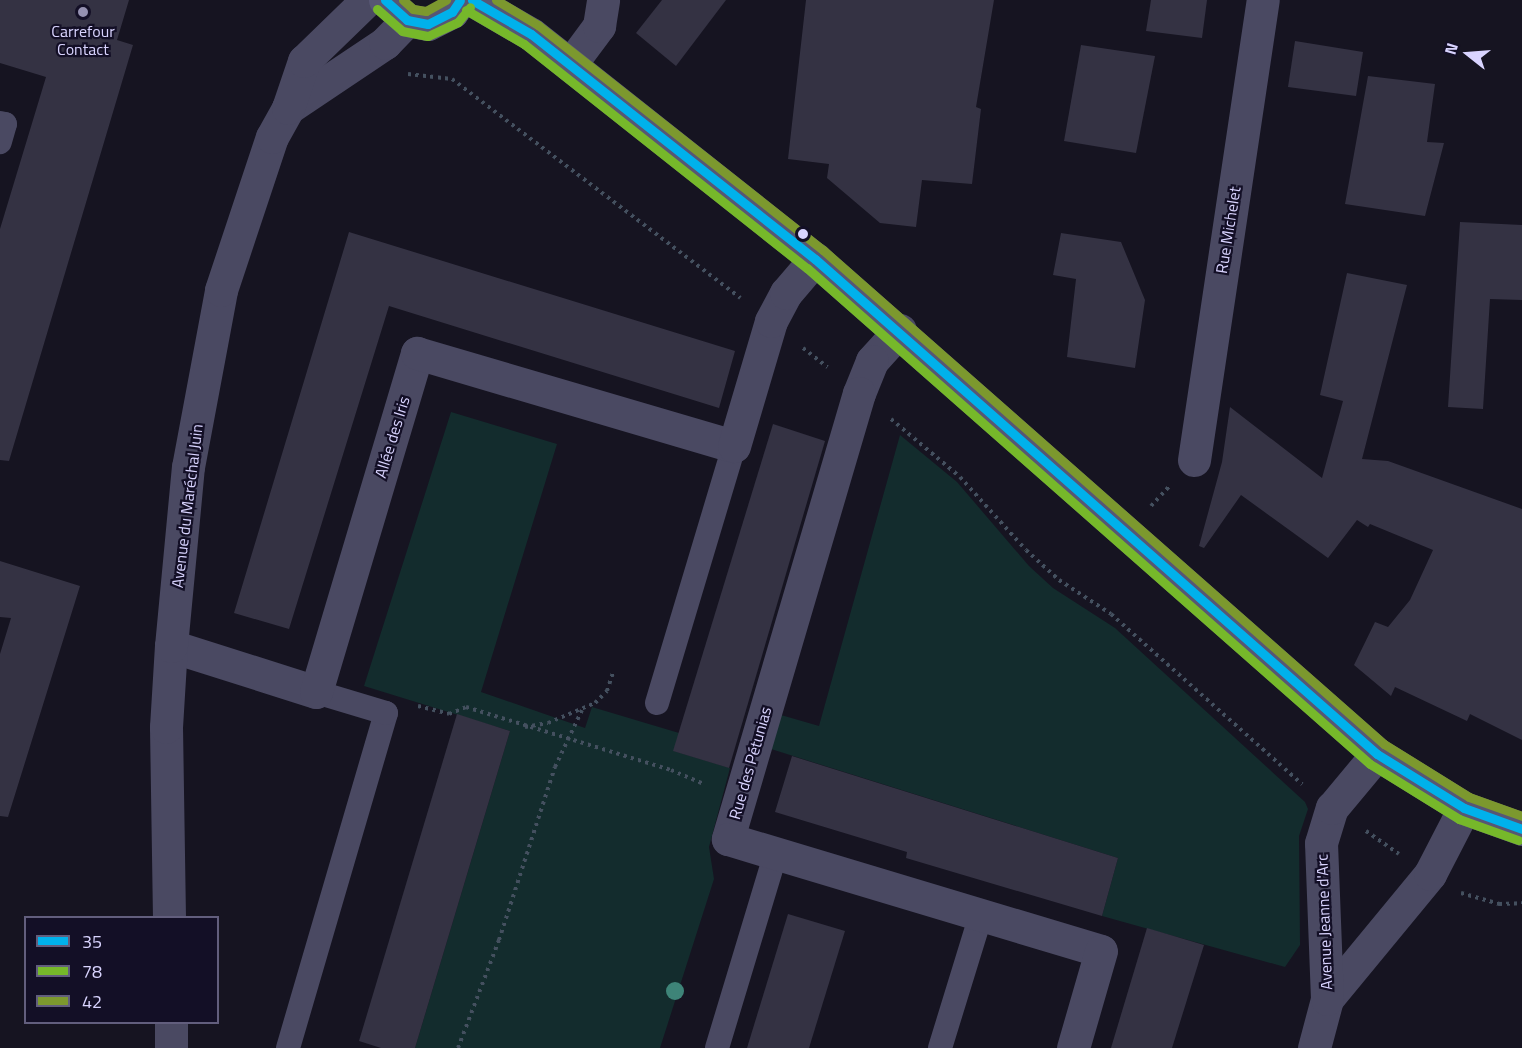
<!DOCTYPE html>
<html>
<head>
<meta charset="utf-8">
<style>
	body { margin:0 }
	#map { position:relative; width:1522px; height:1048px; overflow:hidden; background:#161421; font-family:"Titillium Web",sans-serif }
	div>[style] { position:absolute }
	.green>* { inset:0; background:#132c2d }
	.building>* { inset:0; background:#343243 }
	.path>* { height:4px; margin-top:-2px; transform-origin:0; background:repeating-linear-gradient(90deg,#44505f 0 3px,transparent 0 7.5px) }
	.lane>* { height:24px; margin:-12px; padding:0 12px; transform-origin:12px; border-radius:12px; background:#4a4962 }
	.street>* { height:33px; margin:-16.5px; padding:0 16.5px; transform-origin:16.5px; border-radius:16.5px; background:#4a4962 }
	.secondary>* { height:33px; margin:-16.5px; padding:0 16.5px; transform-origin:16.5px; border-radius:16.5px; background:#575674 }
	.bus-1>* { height:9px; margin:-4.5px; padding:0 4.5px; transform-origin:4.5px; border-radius:4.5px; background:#00b1eb }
	.bus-2>* { height:9px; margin:-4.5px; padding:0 4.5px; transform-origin:4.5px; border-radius:4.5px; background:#76b82a }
	.bus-3>* { height:9px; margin:-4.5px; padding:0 4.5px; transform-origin:4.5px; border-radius:4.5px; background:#7c982e }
	.trees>* { width:18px; height:18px; margin:-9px; border-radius:50%; background:#3e8478 }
	.dots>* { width:16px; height:16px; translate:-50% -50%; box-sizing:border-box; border:3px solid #130f26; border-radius:50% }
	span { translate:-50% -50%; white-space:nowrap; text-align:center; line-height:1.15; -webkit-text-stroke:4.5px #130f26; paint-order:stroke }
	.poi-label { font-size:16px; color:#d9d4ff }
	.street-label { font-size:16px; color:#d9d4ff }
	.legend { position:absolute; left:24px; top:916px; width:195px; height:108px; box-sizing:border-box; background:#130f26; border:2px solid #625e7d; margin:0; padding:8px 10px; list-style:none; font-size:18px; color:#d9d4ff }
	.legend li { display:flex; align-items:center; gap:12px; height:30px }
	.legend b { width:30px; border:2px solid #625e7d }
	.north { position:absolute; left:1438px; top:24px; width:60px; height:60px; -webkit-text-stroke:4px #130f26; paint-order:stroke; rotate:287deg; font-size:16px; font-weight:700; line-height:24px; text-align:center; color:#d9d4ff }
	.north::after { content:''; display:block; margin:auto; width:21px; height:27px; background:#d9d4ff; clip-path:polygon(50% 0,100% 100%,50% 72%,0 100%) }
</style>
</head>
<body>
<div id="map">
	<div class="green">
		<i style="clip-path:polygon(451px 412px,557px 444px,481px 692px,585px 728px,592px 707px,679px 733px,674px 751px,730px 768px,709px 847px,714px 879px,660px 1048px,415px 1048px,510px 731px,364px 686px)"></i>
		<i style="clip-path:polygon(900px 435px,957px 482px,1029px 566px,1053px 588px,1115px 628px,1305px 802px,1308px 809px,1299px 836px,1300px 945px,1285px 967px,1102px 916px,1118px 858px,771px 749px,781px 715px,819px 726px)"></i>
	</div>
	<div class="building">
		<i style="clip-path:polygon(0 0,129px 0,117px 40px,133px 45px,9px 461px,0 460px,0 229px,46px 77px,0 63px)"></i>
		<i style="clip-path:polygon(662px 0,726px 0,676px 66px,636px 33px)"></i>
		<i style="clip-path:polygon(806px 0,994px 0,976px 107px,981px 109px,972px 184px,922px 180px,916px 227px,880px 223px,827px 178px,829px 164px,788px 159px)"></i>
		<i style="clip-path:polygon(1151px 0,1207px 0,1202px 38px,1146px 31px)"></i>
		<i style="clip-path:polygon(1295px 41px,1363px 52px,1356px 96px,1288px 87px)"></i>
		<i style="clip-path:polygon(1081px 45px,1155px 56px,1136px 153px,1064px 141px)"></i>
		<i style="clip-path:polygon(1368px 76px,1435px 84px,1427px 142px,1444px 143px,1425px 216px,1345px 204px)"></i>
		<i style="clip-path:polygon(1460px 222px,1522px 225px,1522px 300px,1490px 299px,1483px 409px,1448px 407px)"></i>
		<i style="clip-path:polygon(349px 232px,735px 351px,719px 408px,389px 306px,289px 629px,234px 613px)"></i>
		<i style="clip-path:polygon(1061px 233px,1121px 242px,1145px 300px,1135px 368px,1067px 357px,1076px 279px,1053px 275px)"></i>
		<i style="clip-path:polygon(1347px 273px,1407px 285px,1362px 459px,1388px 461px,1522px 509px,1522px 740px,1470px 714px,1467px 721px,1395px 687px,1391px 696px,1354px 665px,1375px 622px,1388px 627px,1410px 600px,1433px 550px,1370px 524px,1368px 527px,1357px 520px,1328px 558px,1241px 495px,1204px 548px,1199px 546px,1222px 462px,1230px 407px,1322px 478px,1343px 401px,1320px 395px)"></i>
		<i style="clip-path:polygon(773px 424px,825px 441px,729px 768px,673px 751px)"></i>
		<i style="clip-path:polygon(0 561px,80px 586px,8px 817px,0 816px,0 654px,11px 618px,0 617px)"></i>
		<i style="clip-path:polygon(457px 714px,510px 731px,415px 1048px,381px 1048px,359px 1041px)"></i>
		<i style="clip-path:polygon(792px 756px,1118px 858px,1102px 916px,906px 858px,907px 852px,775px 812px)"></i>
		<i style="clip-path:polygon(788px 914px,845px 931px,809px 1048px,747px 1048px)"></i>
		<i style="clip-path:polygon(1147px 928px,1204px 945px,1172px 1048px,1111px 1048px)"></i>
	</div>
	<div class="path">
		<i style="left:408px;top:74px;width:44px;rotate:6.5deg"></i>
		<i style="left:452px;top:79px;width:362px;rotate:37.2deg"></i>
		<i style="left:803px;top:348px;width:31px;rotate:38deg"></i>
		<i style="left:891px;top:419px;width:90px;rotate:40deg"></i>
		<i style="left:960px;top:477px;width:98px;rotate:47.9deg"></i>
		<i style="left:1026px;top:550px;width:45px;rotate:42.3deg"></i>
		<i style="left:1059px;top:580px;width:62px;rotate:33.2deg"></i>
		<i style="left:1111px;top:614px;width:256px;rotate:41.7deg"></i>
		<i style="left:1151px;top:506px;width:26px;rotate:-47deg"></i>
		<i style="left:418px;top:706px;width:32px;rotate:14deg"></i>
		<i style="left:449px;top:714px;width:18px;rotate:-22deg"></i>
		<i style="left:466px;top:707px;width:214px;rotate:17.1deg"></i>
		<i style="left:671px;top:770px;width:36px;rotate:23deg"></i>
		<i style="left:525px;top:727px;width:23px;rotate:-10deg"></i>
		<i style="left:548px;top:723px;width:51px;rotate:-23.1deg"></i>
		<i style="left:595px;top:703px;width:17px;rotate:-45deg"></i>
		<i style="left:607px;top:691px;width:22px;rotate:-72deg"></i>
		<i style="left:1366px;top:831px;width:40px;rotate:34.9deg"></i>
		<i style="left:1461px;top:893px;width:40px;rotate:16deg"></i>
		<i style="left:1499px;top:904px;width:23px;rotate:-2deg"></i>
		<i style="left:458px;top:1048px;width:116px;rotate:-69.2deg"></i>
		<i style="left:499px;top:940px;width:182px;rotate:-72.1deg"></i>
		<i style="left:555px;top:767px;width:63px;rotate:-64.7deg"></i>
	</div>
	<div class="lane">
		<i style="left:0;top:123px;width:5px;rotate:11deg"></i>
		<i style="left:5px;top:124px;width:19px;rotate:106deg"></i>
		<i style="left:657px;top:703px;width:268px;rotate:-73.3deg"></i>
		<i style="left:288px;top:1048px;width:349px;rotate:-73.7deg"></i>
		<i style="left:386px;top:713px;width:73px;rotate:-163.3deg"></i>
		<i style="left:717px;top:1048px;width:204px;rotate:-73.2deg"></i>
		<i style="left:940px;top:1048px;width:139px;rotate:-72.9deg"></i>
	</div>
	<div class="street">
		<i style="left:570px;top:65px;width:49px;rotate:-53.4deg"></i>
		<i style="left:599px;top:26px;width:26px;rotate:-81deg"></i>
		<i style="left:288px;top:108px;width:117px;rotate:-33.8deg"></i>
		<i style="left:385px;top:43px;width:32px;rotate:-46deg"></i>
		<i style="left:900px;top:330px;width:42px;rotate:132.1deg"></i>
		<i style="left:872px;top:361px;width:35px;rotate:112deg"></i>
		<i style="left:859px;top:393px;width:465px;rotate:106.4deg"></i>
		<i style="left:728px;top:839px;width:389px;rotate:16.7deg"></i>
		<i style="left:1101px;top:951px;width:101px;rotate:106.1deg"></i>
		<i style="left:1194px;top:460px;width:465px;rotate:-81.5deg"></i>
		<i style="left:171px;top:646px;width:152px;rotate:17.6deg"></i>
		<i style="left:316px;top:692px;width:354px;rotate:-73.4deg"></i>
		<i style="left:417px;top:353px;width:330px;rotate:16.4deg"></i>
		<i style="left:734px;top:446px;width:130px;rotate:-73.5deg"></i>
		<i style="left:771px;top:321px;width:32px;rotate:-62deg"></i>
		<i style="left:786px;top:293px;width:45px;rotate:-49.5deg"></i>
		<i style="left:169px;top:918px;width:191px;rotate:-90.9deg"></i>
		<i style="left:166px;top:727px;width:81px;rotate:-86.5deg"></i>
		<i style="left:171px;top:646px;width:180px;rotate:-84.6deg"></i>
		<i style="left:188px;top:467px;width:180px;rotate:-79.4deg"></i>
		<i style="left:221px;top:290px;width:161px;rotate:-71.6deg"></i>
		<i style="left:272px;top:137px;width:33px;rotate:-61deg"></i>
		<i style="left:288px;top:108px;width:50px;rotate:-71.2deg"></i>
		<i style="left:304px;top:61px;width:88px;rotate:-44.1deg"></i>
		<i style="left:1327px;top:999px;width:162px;rotate:-50.5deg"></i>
		<i style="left:1430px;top:874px;width:74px;rotate:-62.7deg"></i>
		<i style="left:171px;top:1022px;width:26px;rotate:90deg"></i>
		<i style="left:1314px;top:1048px;width:51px;rotate:-75.1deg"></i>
		<i style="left:1327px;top:999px;width:156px;rotate:-92.2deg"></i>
		<i style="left:1321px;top:843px;width:37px;rotate:-73deg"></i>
		<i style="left:1332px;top:808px;width:70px;rotate:-50.2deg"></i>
	</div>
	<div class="secondary">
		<i style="left:385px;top:0;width:30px;rotate:42deg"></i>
		<i style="left:407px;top:20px;width:21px;rotate:11deg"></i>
		<i style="left:428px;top:24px;width:27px;rotate:-27deg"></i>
		<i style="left:452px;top:12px;width:14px;rotate:-56deg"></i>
		<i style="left:472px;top:0;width:68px;rotate:30deg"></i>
		<i style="left:531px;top:34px;width:362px;rotate:38.4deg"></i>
		<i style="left:815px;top:259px;width:749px;rotate:41.37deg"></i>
		<i style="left:1377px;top:754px;width:102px;rotate:31.8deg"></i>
		<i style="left:1464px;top:808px;width:62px;rotate:19.9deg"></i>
	</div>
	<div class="bus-1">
		<i style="left:385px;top:0;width:30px;rotate:42deg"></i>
		<i style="left:407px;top:20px;width:21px;rotate:11deg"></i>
		<i style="left:428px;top:24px;width:27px;rotate:-27deg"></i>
		<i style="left:452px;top:12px;width:14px;rotate:-56deg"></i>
		<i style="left:472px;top:0;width:68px;rotate:30deg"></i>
		<i style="left:531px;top:34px;width:362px;rotate:38.4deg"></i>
		<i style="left:815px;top:259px;width:749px;rotate:41.37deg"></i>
		<i style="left:1377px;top:754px;width:102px;rotate:31.8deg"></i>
		<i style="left:1464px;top:808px;width:62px;rotate:19.9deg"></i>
	</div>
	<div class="bus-2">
		<i style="left:377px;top:9px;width:33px;rotate:41deg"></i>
		<i style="left:402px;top:31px;width:26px;rotate:11deg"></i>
		<i style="left:428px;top:36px;width:33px;rotate:-25deg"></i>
		<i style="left:458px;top:22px;width:19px;rotate:-51deg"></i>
		<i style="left:466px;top:10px;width:67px;rotate:30.4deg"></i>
		<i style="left:524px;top:44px;width:361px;rotate:38.4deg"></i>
		<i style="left:807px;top:268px;width:750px;rotate:41.38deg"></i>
		<i style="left:1370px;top:764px;width:105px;rotate:31.7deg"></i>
		<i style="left:1459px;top:819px;width:63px;rotate:19.6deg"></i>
	</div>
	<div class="bus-3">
		<i style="left:403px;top:0;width:13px;rotate:42deg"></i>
		<i style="left:413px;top:9px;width:13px;rotate:9deg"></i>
		<i style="left:426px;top:11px;width:23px;rotate:-29deg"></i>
		<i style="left:496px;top:0;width:49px;rotate:30.8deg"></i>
		<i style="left:538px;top:25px;width:363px;rotate:38.3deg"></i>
		<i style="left:823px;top:250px;width:748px;rotate:41.37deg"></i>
		<i style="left:1384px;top:744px;width:100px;rotate:31.9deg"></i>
		<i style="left:1469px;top:797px;width:56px;rotate:19.7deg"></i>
	</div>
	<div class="trees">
		<i style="left:675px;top:991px"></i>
	</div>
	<div class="dots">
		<i style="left:83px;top:12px;background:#9591b1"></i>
		<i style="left:803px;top:234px;background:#d9d4ff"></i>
	</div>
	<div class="poi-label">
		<span style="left:83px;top:40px">Carrefour<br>Contact</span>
	</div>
	<div class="street-label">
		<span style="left:1228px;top:230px;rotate:-81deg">Rue Michelet</span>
		<span style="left:392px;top:437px;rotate:-73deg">Allée des Iris</span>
		<span style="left:187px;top:506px;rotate:-83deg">Avenue du Maréchal Juin</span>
		<span style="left:750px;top:763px;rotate:-74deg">Rue des Pétunias</span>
		<span style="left:1324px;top:922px;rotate:-92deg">Avenue Jeanne d'Arc</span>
	</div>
	<ul class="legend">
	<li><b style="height:8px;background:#00b1eb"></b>35</li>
	<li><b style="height:8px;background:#76b82a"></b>78</li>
	<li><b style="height:8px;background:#7c982e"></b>42</li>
	</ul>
	<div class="north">N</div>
</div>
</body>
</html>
